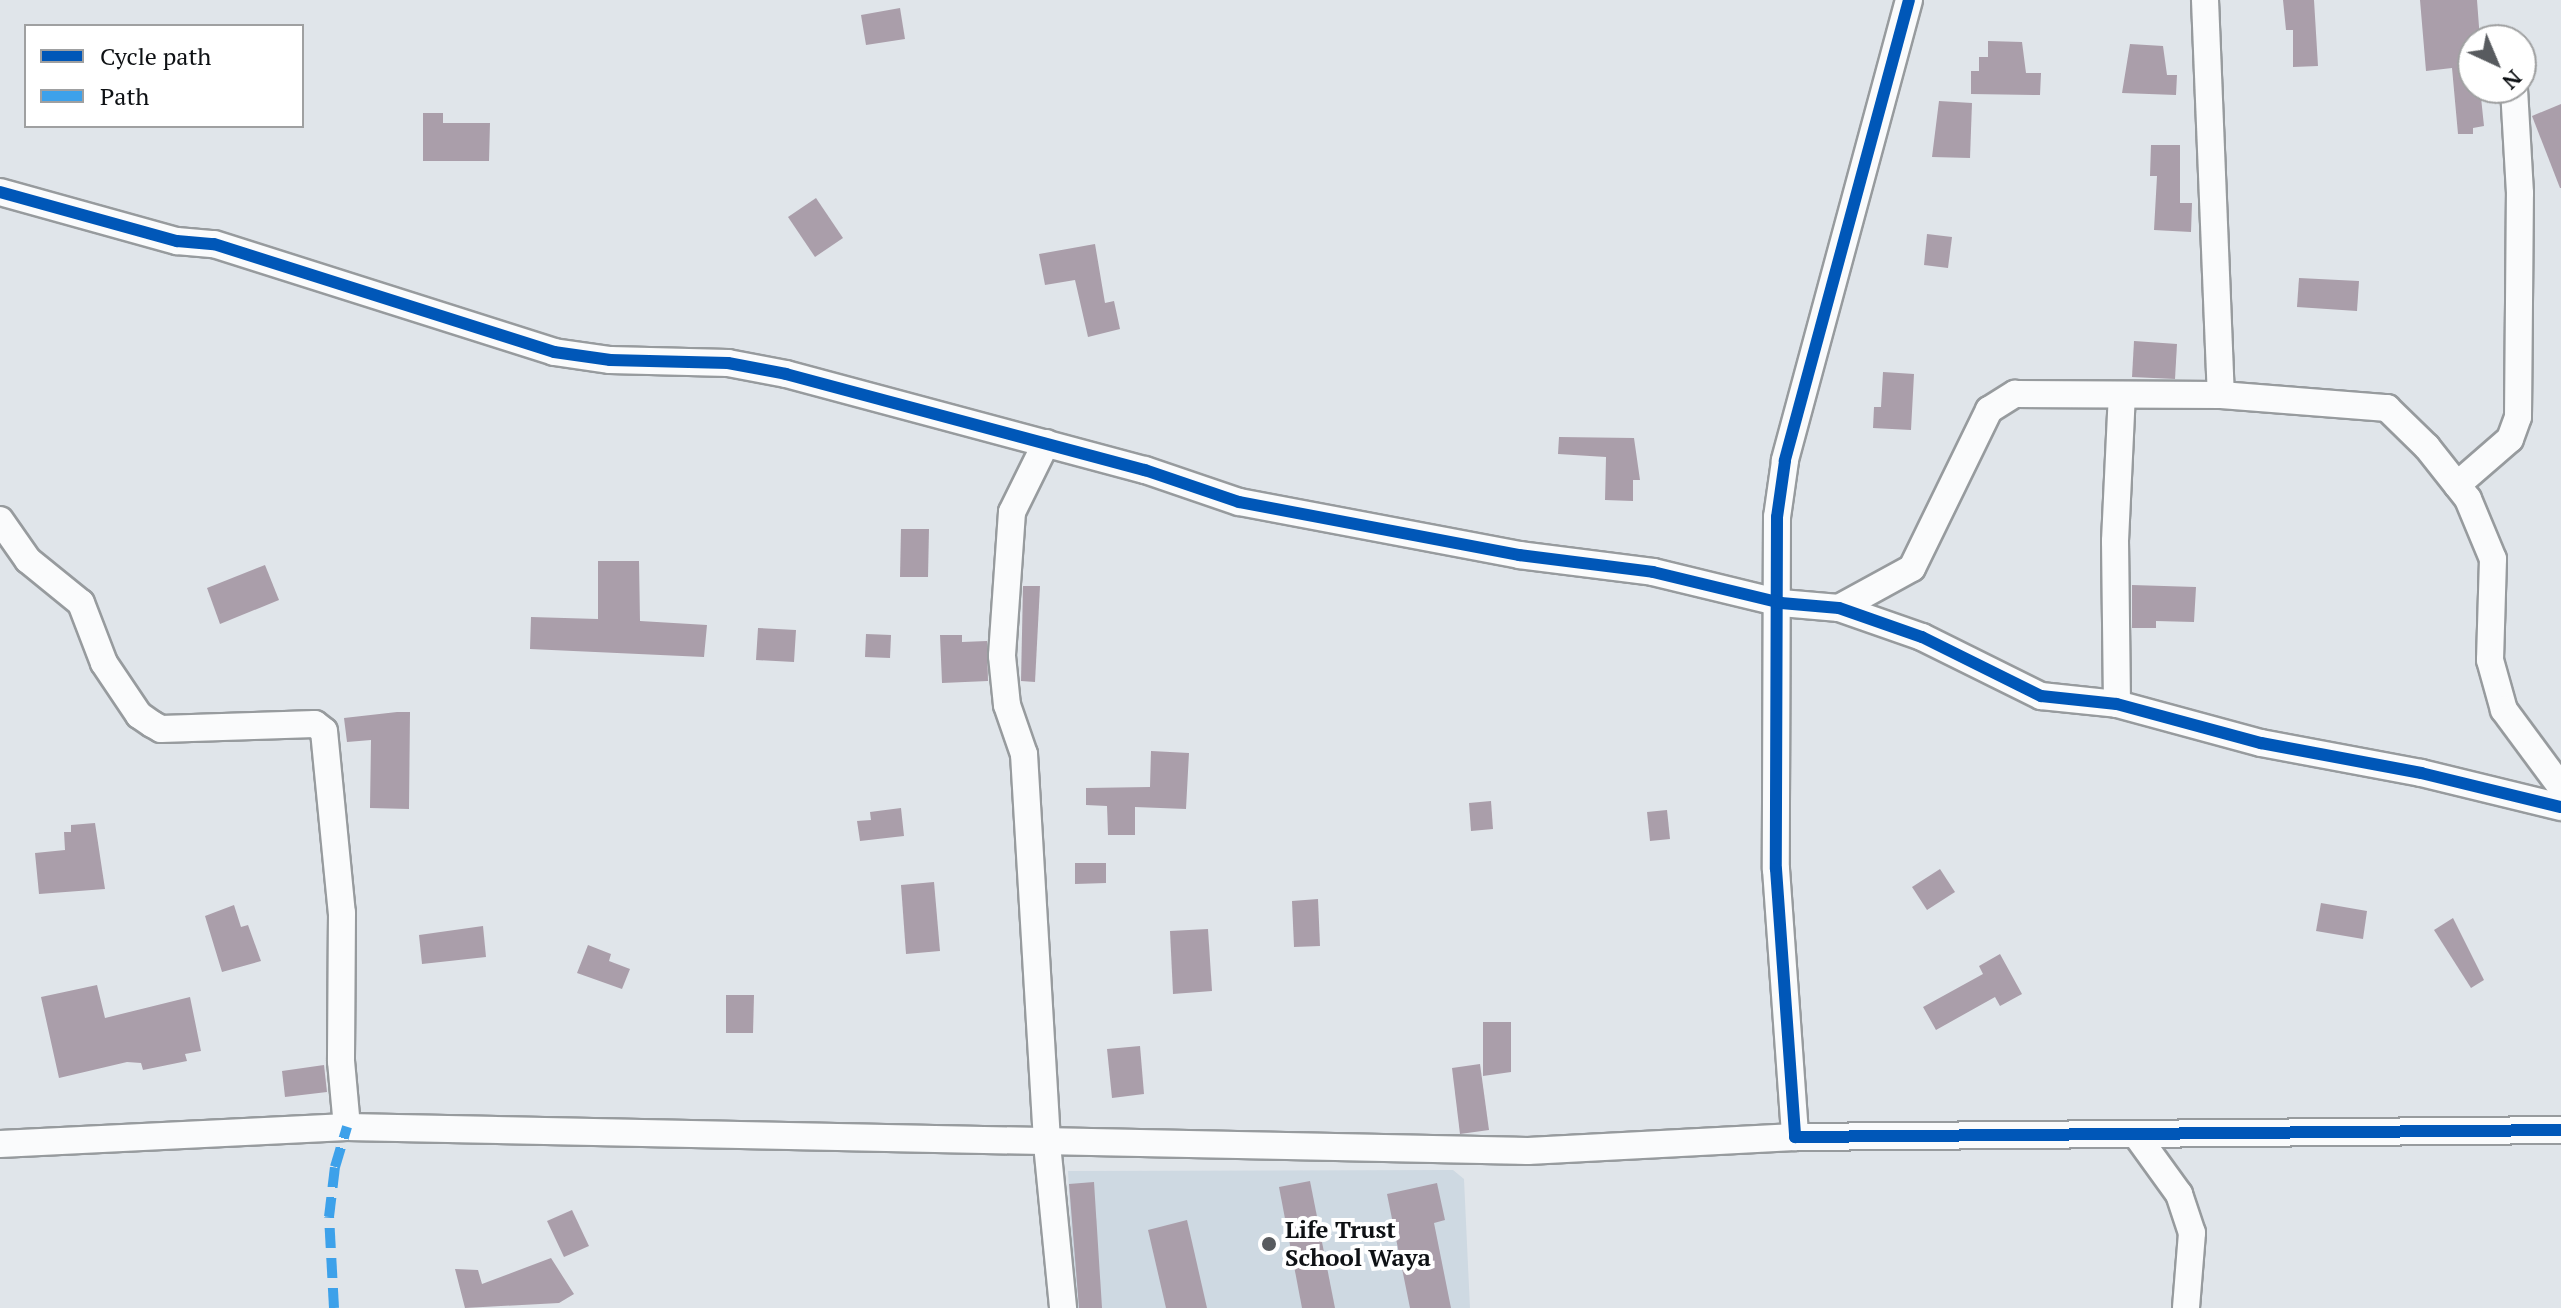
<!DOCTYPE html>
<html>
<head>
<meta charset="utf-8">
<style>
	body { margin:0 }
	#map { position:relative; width:2561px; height:1308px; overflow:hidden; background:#e0e5ea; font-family:"PT Serif",serif }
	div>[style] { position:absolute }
	.built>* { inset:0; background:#ced9e2 }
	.building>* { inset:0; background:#aa9eaa }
	.roads { filter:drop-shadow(2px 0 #979b9e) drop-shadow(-2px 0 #979b9e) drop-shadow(0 2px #979b9e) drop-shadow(0 -2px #979b9e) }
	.minor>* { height:26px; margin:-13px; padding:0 13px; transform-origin:13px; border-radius:13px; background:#fafbfc }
	.quiet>* { height:10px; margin-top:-5px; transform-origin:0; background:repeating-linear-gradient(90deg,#3da1ea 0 20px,transparent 0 30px) }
	.cycleway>* { height:12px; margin:-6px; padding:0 6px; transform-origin:6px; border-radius:6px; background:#0057b8 }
	.dots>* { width:22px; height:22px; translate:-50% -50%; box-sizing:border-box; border:4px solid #fff; border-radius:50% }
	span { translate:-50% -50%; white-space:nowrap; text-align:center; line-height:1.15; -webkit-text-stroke:8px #fff; paint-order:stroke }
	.poi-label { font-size:24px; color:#0e1114; font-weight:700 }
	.left { translate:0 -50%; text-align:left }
	.legend { position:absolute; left:24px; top:24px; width:280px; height:104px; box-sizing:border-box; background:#fff; border:2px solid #9fa0a1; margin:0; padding:10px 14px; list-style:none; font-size:24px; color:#0e1114 }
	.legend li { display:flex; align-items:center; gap:16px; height:40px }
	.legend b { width:40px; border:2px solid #9fa0a1 }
	.north { position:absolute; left:2457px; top:24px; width:80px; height:80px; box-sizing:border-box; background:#fff; border:2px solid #9fa0a1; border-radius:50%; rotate:136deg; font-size:22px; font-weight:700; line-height:32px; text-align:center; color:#0e1114 }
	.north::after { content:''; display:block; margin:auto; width:28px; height:36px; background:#585b5f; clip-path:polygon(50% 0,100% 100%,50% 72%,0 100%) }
</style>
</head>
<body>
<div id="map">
	<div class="built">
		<i style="clip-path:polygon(1453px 1170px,1464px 1179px,1470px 1308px,1075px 1308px,1068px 1171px)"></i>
	</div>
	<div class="building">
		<i style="clip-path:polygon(2283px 0,2314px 0,2318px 66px,2293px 67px,2293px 30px,2286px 30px)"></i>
		<i style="clip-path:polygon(2420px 0,2477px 0,2480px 40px,2473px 40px,2473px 88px,2480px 88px,2484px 126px,2473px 128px,2473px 134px,2458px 134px,2452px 68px,2426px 71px)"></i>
		<i style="clip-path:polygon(900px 8px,905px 39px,866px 45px,861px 15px)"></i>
		<i style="clip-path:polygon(1988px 41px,2022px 42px,2026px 73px,2041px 73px,2040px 95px,1971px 94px,1971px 71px,1979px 71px,1979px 57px,1988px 57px)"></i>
		<i style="clip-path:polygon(2130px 44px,2163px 46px,2167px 75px,2177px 75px,2176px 95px,2122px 93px)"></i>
		<i style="clip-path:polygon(1939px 101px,1972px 103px,1970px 158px,1932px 157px)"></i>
		<i style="clip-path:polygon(2561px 104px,2561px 188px,2560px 188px,2532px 116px)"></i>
		<i style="clip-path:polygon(423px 113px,443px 113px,443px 123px,490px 123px,489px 161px,423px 161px)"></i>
		<i style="clip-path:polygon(2151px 145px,2180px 145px,2180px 203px,2192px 203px,2191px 232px,2154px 230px,2157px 176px,2150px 176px)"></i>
		<i style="clip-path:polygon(816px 198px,843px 238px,815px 257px,788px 217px)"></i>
		<i style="clip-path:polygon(1927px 234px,1952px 237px,1948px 268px,1924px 265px)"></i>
		<i style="clip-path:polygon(1095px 244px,1105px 303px,1114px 301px,1120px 329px,1088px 337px,1075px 280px,1045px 285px,1039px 254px)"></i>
		<i style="clip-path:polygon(2299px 278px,2359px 281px,2357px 311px,2297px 307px)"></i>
		<i style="clip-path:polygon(2134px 341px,2177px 344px,2175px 379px,2132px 377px)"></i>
		<i style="clip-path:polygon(1883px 372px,1914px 374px,1911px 430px,1873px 428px,1874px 407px,1881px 407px)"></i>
		<i style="clip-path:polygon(1559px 437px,1634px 438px,1640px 480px,1633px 480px,1633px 501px,1605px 500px,1606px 457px,1558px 454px)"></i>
		<i style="clip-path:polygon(901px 529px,929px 529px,928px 577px,900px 577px)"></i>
		<i style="clip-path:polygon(598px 561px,639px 561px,640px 621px,707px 625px,704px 657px,530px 649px,531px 617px,598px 619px)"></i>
		<i style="clip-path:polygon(265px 565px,279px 600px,220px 624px,207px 588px)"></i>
		<i style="clip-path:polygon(2132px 585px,2196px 587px,2194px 622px,2156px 621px,2156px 628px,2132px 628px)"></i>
		<i style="clip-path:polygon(1023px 586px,1040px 586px,1035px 682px,1021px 681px)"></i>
		<i style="clip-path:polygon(758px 628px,796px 630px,794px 662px,756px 660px)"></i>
		<i style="clip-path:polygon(866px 634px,891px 635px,890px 658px,865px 657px)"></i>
		<i style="clip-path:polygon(940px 635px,962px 635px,962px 642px,987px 641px,988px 681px,942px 683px)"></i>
		<i style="clip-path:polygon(397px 712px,410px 712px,409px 809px,370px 808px,371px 740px,347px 742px,344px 718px)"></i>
		<i style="clip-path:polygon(1151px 751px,1189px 753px,1186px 809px,1135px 807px,1135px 835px,1108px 835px,1107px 806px,1086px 805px,1086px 788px,1150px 787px)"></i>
		<i style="clip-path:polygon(1491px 801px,1493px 829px,1471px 831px,1469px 803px)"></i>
		<i style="clip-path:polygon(901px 808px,904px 836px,860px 841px,857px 821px,871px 820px,870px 812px)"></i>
		<i style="clip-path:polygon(1667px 810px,1670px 839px,1650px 841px,1647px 812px)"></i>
		<i style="clip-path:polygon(95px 823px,105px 889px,39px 894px,35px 853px,65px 850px,64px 832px,71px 832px,71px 825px)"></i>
		<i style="clip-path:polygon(1075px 863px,1106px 863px,1106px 883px,1075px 884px)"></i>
		<i style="clip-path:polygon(1940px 869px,1955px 892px,1927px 910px,1912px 887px)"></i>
		<i style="clip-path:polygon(934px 882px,940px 951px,906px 954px,901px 885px)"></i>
		<i style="clip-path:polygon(1318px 899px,1320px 946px,1294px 947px,1292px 901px)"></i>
		<i style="clip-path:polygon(2321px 903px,2367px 911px,2363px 939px,2316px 931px)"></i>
		<i style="clip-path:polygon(234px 905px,241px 927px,248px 925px,261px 961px,222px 972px,205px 916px)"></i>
		<i style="clip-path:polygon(2453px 918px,2484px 980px,2471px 988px,2434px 930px)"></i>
		<i style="clip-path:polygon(483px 926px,486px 957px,422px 964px,419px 935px)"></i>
		<i style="clip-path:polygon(1208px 929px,1212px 991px,1173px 994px,1170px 931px)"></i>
		<i style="clip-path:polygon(588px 945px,611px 954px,609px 961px,630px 969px,622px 989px,577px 973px)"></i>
		<i style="clip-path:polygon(2000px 954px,2022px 994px,2000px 1006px,1995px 997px,1936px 1030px,1923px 1007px,1983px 974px,1979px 966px)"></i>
		<i style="clip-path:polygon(97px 985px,105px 1018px,190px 997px,201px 1051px,185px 1054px,187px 1061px,143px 1070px,141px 1063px,127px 1062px,59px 1078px,41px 997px)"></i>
		<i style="clip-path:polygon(726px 995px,754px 995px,753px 1033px,726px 1033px)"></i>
		<i style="clip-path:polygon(1483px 1022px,1511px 1022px,1511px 1072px,1483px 1076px)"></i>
		<i style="clip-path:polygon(1140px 1046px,1144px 1094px,1112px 1098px,1107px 1049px)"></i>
		<i style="clip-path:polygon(1480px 1064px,1489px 1130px,1460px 1134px,1452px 1068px)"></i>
		<i style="clip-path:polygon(324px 1065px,327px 1092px,285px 1097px,282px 1071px)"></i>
		<i style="clip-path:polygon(1310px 1181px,1335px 1308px,1302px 1308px,1279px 1187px)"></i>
		<i style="clip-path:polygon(1094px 1182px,1102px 1308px,1079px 1308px,1069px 1184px)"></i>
		<i style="clip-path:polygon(1437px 1183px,1445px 1220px,1434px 1223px,1451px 1308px,1410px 1308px,1387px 1194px)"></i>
		<i style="clip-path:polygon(572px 1210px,589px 1246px,564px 1257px,547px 1221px)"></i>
		<i style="clip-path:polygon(1187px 1220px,1207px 1308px,1166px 1308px,1148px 1230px)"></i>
		<i style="clip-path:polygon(551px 1258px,574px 1294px,559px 1303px,465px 1308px,455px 1269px,478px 1270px,482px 1284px)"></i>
	</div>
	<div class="roads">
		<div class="minor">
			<i style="left:1909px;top:0;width:477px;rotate:105.1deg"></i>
			<i style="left:1785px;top:461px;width:57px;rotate:98.1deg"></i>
			<i style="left:1777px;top:517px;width:352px;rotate:90.2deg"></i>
			<i style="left:1776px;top:869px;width:269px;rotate:85.9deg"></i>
			<i style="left:1795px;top:1137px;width:766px;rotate:-0.52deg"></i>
			<i style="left:2205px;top:0;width:395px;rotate:87.7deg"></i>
			<i style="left:0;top:192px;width:184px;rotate:15.5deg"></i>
			<i style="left:177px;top:241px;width:37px;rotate:5deg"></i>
			<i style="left:214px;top:244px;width:357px;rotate:17.6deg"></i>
			<i style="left:554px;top:352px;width:57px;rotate:8.1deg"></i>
			<i style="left:610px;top:360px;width:118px;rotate:1.5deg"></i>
			<i style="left:728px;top:363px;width:59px;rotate:10.7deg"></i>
			<i style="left:786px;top:374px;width:372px;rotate:15deg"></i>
			<i style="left:1145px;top:470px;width:99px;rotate:18.8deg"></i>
			<i style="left:1239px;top:502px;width:285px;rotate:10.7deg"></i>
			<i style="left:1519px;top:555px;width:135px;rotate:7.2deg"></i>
			<i style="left:1653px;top:572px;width:132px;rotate:13.6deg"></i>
			<i style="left:1781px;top:603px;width:58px;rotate:4.9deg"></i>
			<i style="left:1839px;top:608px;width:88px;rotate:19.3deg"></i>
			<i style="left:1922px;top:637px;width:133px;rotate:26.4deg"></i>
			<i style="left:2041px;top:696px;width:76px;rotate:6deg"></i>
			<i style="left:2117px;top:704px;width:149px;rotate:15.2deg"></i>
			<i style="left:2261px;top:743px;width:163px;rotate:10.6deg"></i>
			<i style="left:2421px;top:773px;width:144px;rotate:13.7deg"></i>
			<i style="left:1046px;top:443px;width:77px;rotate:116.2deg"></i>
			<i style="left:1012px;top:512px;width:144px;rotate:94deg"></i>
			<i style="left:1002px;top:656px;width:49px;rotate:84.2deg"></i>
			<i style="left:1007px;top:705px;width:52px;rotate:70.9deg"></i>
			<i style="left:1024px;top:754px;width:391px;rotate:86.6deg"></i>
			<i style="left:1047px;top:1144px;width:165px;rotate:84.4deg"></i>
			<i style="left:2457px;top:485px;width:70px;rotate:-41deg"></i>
			<i style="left:2510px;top:439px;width:23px;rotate:-70deg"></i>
			<i style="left:2518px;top:417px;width:224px;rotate:-89.5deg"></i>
			<i style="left:2520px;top:193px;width:105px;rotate:-93.3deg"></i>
			<i style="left:0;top:520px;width:49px;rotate:55deg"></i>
			<i style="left:28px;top:560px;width:68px;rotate:39.1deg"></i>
			<i style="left:81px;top:603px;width:64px;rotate:69deg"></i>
			<i style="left:104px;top:663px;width:63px;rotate:56.1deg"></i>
			<i style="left:139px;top:715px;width:16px;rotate:35deg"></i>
			<i style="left:152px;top:724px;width:10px;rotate:29deg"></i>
			<i style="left:161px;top:729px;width:154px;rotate:-1.9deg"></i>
			<i style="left:315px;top:724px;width:11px;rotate:38deg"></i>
			<i style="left:324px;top:731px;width:183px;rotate:84.4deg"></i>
			<i style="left:342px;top:913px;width:148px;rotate:90.4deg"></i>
			<i style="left:341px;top:1061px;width:66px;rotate:84.8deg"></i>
			<i style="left:1839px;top:608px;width:83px;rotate:-28.7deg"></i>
			<i style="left:1912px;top:568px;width:176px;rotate:-64deg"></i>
			<i style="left:1989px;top:410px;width:31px;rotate:-32deg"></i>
			<i style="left:2015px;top:394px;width:206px;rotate:0.3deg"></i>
			<i style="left:2221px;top:395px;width:167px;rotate:4.5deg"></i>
			<i style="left:2387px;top:408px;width:56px;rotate:44.3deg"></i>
			<i style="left:2427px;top:447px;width:66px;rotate:51.7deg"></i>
			<i style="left:2468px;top:499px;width:65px;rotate:67.4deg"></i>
			<i style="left:2493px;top:559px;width:101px;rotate:91.7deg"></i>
			<i style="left:2490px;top:660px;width:52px;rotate:74.4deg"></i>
			<i style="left:2504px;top:710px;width:96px;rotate:53.5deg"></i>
			<i style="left:2117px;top:704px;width:163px;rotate:-90.7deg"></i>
			<i style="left:2115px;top:541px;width:146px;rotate:-87.3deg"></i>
			<i style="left:2137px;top:1136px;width:72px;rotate:54.1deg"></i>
			<i style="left:2179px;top:1194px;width:41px;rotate:71.6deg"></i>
			<i style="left:2192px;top:1233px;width:75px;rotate:94.6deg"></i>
			<i style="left:0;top:1144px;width:347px;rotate:-2.8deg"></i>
			<i style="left:347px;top:1127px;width:1181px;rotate:1.16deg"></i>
			<i style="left:1528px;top:1151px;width:267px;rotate:-3deg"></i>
		</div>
	</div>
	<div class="quiet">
		<i style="left:334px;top:1308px;width:91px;rotate:-93.1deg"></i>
		<i style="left:329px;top:1217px;width:50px;rotate:-83.2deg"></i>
		<i style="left:335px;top:1167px;width:42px;rotate:-73.3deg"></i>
	</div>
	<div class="cycleway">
		<i style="left:1909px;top:0;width:477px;rotate:105.1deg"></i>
		<i style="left:1785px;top:461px;width:57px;rotate:98.1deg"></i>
		<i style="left:1777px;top:517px;width:352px;rotate:90.2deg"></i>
		<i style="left:1776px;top:869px;width:269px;rotate:85.9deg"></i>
		<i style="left:1795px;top:1137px;width:766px;rotate:-0.52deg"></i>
		<i style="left:0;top:192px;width:184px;rotate:15.5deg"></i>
		<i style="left:177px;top:241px;width:37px;rotate:5deg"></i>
		<i style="left:214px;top:244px;width:357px;rotate:17.6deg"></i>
		<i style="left:554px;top:352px;width:57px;rotate:8.1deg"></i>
		<i style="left:610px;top:360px;width:118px;rotate:1.5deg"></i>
		<i style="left:728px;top:363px;width:59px;rotate:10.7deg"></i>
		<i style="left:786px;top:374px;width:372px;rotate:15deg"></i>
		<i style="left:1145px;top:470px;width:99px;rotate:18.8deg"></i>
		<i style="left:1239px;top:502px;width:285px;rotate:10.7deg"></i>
		<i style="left:1519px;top:555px;width:135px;rotate:7.2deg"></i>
		<i style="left:1653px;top:572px;width:132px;rotate:13.6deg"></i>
		<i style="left:1781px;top:603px;width:58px;rotate:4.9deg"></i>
		<i style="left:1839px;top:608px;width:88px;rotate:19.3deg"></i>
		<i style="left:1922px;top:637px;width:133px;rotate:26.4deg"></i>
		<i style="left:2041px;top:696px;width:76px;rotate:6deg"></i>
		<i style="left:2117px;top:704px;width:149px;rotate:15.2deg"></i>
		<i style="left:2261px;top:743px;width:163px;rotate:10.6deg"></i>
		<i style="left:2421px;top:773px;width:144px;rotate:13.7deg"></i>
	</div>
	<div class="dots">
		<i style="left:1269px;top:1244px;background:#585b5f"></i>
	</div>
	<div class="poi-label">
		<span class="left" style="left:1285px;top:1244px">Life Trust<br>School Waya</span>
	</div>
	<ul class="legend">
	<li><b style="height:10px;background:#0057b8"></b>Cycle path</li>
	<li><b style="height:10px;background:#3da1ea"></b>Path</li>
	</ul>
	<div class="north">N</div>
</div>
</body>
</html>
